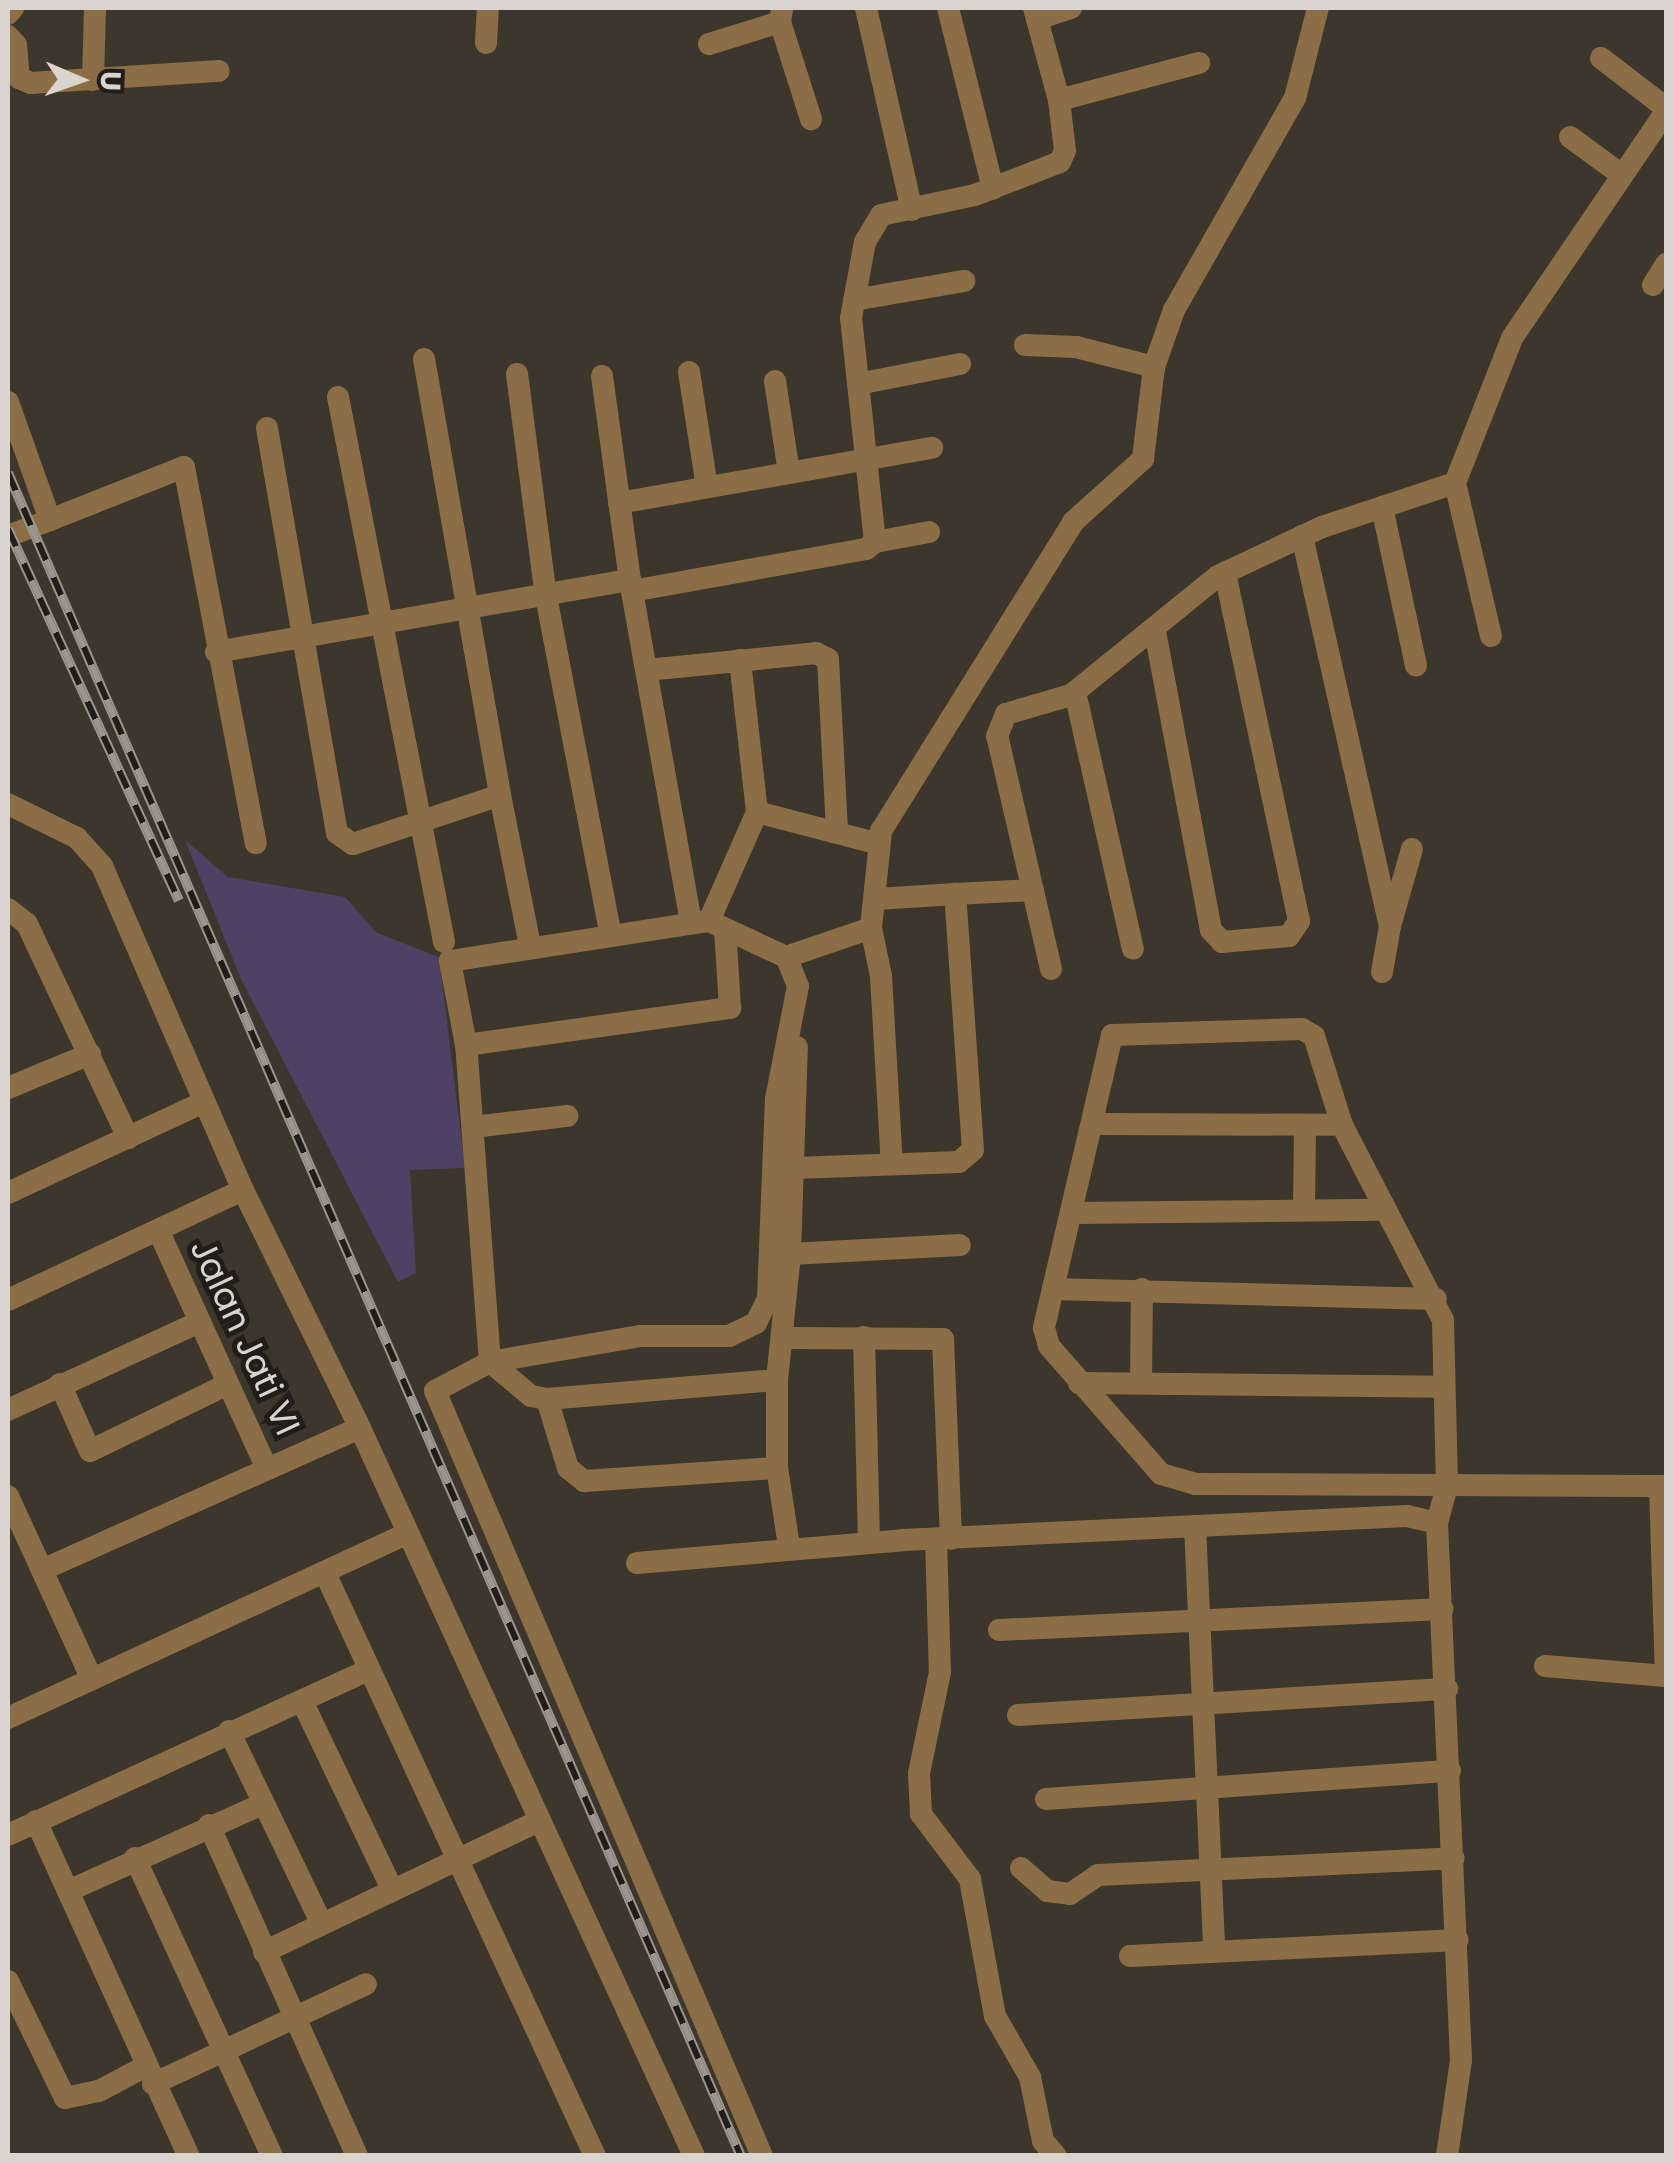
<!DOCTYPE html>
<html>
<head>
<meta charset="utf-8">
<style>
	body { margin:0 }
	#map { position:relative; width:1674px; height:2163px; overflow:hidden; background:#3d362c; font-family:Poppins,sans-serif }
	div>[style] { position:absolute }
	.green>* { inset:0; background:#4e4164 }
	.minor>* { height:22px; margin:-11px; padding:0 11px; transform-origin:11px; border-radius:11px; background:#8b6e45 }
	.rail>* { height:10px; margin-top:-5px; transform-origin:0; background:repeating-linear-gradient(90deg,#211e19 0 19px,#9a958d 0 38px); box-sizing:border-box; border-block:2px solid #9a958d }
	span { translate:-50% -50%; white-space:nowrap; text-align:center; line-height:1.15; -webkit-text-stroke:10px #211e19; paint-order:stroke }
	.street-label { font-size:35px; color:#d9d5ce }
	.frame { position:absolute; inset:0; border:10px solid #d9d5ce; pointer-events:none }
	.north { position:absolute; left:30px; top:30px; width:100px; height:100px; -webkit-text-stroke:8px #211e19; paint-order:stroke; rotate:92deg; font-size:28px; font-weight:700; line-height:40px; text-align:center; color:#d9d5ce }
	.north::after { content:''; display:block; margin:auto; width:35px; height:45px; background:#d9d5ce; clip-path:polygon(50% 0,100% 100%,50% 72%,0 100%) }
</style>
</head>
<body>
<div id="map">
	<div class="green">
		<i style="clip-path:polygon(185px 840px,228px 877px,345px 897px,377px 933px,439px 957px,465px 1168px,410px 1170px,416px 1273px,398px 1282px,241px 979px)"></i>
	</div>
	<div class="minor">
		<i style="left:866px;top:8px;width:207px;rotate:77.2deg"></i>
		<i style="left:948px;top:8px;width:186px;rotate:76deg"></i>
		<i style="left:8px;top:14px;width:8px;rotate:-50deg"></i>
		<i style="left:1037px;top:19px;width:36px;rotate:-18deg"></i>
		<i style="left:780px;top:22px;width:102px;rotate:72.3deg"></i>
		<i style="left:8px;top:36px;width:12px;rotate:48deg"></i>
		<i style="left:16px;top:45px;width:33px;rotate:85deg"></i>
		<i style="left:19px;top:78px;width:13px;rotate:23deg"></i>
		<i style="left:31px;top:83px;width:188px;rotate:-3.7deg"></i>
		<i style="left:486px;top:43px;width:35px;rotate:-87deg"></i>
		<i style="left:709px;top:44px;width:74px;rotate:-17.2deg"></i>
		<i style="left:780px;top:22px;width:12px;rotate:-81deg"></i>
		<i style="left:1601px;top:58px;width:82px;rotate:37.6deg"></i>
		<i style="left:93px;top:80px;width:72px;rotate:-88.4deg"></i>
		<i style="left:1059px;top:100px;width:145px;rotate:-14.8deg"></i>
		<i style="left:1570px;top:137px;width:64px;rotate:36.2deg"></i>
		<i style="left:1653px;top:285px;width:25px;rotate:-58deg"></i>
		<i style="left:854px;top:300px;width:112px;rotate:-9.8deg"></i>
		<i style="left:1025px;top:345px;width:51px;rotate:2.2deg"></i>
		<i style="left:1076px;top:347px;width:81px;rotate:14.4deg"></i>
		<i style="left:424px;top:359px;width:443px;rotate:80.1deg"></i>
		<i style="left:689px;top:372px;width:116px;rotate:81.1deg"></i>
		<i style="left:517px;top:374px;width:224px;rotate:82.6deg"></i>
		<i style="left:546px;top:596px;width:346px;rotate:79.2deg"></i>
		<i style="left:602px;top:376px;width:206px;rotate:82.2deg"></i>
		<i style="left:630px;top:580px;width:348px;rotate:79.9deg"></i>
		<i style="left:775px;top:381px;width:92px;rotate:81.3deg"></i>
		<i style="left:858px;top:384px;width:104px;rotate:-11.1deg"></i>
		<i style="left:338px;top:397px;width:555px;rotate:78.99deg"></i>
		<i style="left:8px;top:402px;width:125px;rotate:70.4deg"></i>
		<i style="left:50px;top:520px;width:45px;rotate:159.1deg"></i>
		<i style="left:267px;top:428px;width:411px;rotate:80.2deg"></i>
		<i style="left:337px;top:833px;width:19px;rotate:35deg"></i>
		<i style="left:353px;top:844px;width:155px;rotate:-18.4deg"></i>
		<i style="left:500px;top:795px;width:153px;rotate:78.7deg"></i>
		<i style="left:1455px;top:483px;width:156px;rotate:-68.5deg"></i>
		<i style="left:1512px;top:338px;width:274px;rotate:-55.8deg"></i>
		<i style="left:619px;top:503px;width:318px;rotate:-10deg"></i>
		<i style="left:1382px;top:507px;width:162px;rotate:77.9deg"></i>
		<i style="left:50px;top:520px;width:144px;rotate:-21.6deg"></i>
		<i style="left:184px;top:467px;width:383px;rotate:79.2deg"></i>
		<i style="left:1302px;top:536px;width:400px;rotate:77.3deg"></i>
		<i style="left:1390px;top:926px;width:80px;rotate:-74.1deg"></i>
		<i style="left:875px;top:542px;width:55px;rotate:-10.5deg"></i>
		<i style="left:632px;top:591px;width:238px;rotate:-10.2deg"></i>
		<i style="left:866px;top:549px;width:11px;rotate:-38deg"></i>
		<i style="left:875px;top:542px;width:225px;rotate:-96.1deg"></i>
		<i style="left:851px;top:318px;width:77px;rotate:-79.6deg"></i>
		<i style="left:865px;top:242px;width:31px;rotate:-59deg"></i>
		<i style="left:881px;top:215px;width:96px;rotate:-12deg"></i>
		<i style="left:975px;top:195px;width:91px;rotate:-21.2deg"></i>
		<i style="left:1060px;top:162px;width:12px;rotate:-66deg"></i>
		<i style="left:1065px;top:151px;width:51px;rotate:-96.7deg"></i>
		<i style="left:1059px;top:100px;width:95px;rotate:-105.2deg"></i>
		<i style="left:1155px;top:631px;width:304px;rotate:79.4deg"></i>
		<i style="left:1211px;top:930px;width:16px;rotate:47deg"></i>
		<i style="left:1222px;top:942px;width:67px;rotate:-5.1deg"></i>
		<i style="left:1289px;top:936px;width:18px;rotate:-56deg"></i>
		<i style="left:1299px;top:921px;width:356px;rotate:-102deg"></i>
		<i style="left:216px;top:652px;width:420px;rotate:-9.9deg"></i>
		<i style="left:647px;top:670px;width:170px;rotate:-5.7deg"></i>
		<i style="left:816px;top:653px;width:13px;rotate:27deg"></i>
		<i style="left:828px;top:659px;width:170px;rotate:87deg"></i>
		<i style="left:1075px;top:692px;width:263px;rotate:77.3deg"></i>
		<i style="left:8px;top:804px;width:77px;rotate:26.2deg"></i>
		<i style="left:77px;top:838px;width:38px;rotate:48deg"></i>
		<i style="left:102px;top:866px;width:353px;rotate:66.5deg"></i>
		<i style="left:243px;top:1190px;width:265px;rotate:63.8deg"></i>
		<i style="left:360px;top:1428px;width:801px;rotate:65.35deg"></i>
		<i style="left:757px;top:812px;width:122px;rotate:14.7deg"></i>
		<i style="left:955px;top:894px;width:78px;rotate:-2.9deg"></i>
		<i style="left:8px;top:909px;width:24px;rotate:38deg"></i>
		<i style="left:27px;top:924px;width:237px;rotate:64.7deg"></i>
		<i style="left:709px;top:921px;width:119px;rotate:-66.2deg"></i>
		<i style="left:757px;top:812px;width:153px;rotate:-96.4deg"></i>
		<i style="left:871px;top:928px;width:49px;rotate:78.2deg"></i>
		<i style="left:881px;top:976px;width:188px;rotate:86.7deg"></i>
		<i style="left:1051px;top:969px;width:239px;rotate:-103deg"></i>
		<i style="left:997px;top:736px;width:24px;rotate:-68deg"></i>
		<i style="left:1006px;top:714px;width:68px;rotate:-16.3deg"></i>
		<i style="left:1071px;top:695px;width:189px;rotate:-39deg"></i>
		<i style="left:1218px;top:576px;width:115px;rotate:-25.2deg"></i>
		<i style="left:1322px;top:527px;width:140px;rotate:-18.3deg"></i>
		<i style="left:1455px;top:483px;width:157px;rotate:76.8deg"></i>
		<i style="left:1382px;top:972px;width:47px;rotate:-80.1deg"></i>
		<i style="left:466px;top:1045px;width:267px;rotate:-8deg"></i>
		<i style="left:730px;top:1008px;width:79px;rotate:-93.6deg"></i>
		<i style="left:8px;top:1088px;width:89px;rotate:-22.5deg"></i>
		<i style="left:1092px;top:1124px;width:250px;rotate:0.2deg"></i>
		<i style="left:473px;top:1127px;width:95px;rotate:-6.7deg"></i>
		<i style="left:795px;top:1168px;width:164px;rotate:-2.1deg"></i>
		<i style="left:959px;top:1162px;width:18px;rotate:-41deg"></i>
		<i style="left:973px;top:1150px;width:257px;rotate:-94deg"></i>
		<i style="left:955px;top:894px;width:78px;rotate:176.3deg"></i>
		<i style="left:8px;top:1193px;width:216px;rotate:-24.9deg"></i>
		<i style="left:1304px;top:1209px;width:83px;rotate:-89.3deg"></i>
		<i style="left:1072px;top:1213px;width:310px;rotate:-0.6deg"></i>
		<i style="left:160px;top:1234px;width:258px;rotate:65.5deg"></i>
		<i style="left:790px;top:1254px;width:170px;rotate:-3deg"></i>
		<i style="left:1053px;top:1289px;width:383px;rotate:1.5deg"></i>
		<i style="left:8px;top:1300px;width:259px;rotate:-25.1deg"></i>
		<i style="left:864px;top:1337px;width:206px;rotate:88.6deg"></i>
		<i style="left:785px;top:1338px;width:158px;rotate:0.4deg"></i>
		<i style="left:943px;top:1339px;width:200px;rotate:87.7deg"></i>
		<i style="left:777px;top:1380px;width:231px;rotate:175.3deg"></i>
		<i style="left:547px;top:1399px;width:16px;rotate:-169deg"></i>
		<i style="left:531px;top:1396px;width:53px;rotate:-140.3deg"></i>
		<i style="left:490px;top:1362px;width:318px;rotate:-94.3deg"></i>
		<i style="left:466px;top:1045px;width:86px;rotate:-100.8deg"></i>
		<i style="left:450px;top:961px;width:262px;rotate:-8.8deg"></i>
		<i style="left:709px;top:921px;width:85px;rotate:25.1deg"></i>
		<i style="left:1141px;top:1382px;width:93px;rotate:-89.4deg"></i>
		<i style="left:1079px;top:1383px;width:364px;rotate:0.6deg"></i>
		<i style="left:60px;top:1384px;width:73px;rotate:65.9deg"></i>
		<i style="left:90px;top:1451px;width:153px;rotate:-25.9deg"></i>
		<i style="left:547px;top:1399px;width:72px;rotate:73.1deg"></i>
		<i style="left:568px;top:1468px;width:21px;rotate:39deg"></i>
		<i style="left:584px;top:1481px;width:193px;rotate:-3.9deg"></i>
		<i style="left:8px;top:1410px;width:210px;rotate:-24.7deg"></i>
		<i style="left:1660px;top:1486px;width:190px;rotate:88.2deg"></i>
		<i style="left:8px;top:1496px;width:199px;rotate:65.4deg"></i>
		<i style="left:1437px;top:1523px;width:39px;rotate:-75deg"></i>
		<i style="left:1447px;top:1485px;width:165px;rotate:-91.4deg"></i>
		<i style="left:1443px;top:1320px;width:220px;rotate:-117.4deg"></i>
		<i style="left:1342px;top:1125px;width:93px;rotate:-107.5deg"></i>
		<i style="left:1314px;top:1036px;width:14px;rotate:-150deg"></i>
		<i style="left:1302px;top:1029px;width:190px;rotate:178.2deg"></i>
		<i style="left:1112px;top:1035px;width:301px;rotate:103.1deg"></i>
		<i style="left:1044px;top:1328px;width:19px;rotate:74deg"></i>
		<i style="left:1049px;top:1346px;width:170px;rotate:48.8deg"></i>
		<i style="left:1161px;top:1474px;width:35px;rotate:16deg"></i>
		<i style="left:1195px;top:1484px;width:252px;rotate:0.2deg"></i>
		<i style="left:1447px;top:1485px;width:213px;rotate:0.3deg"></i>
		<i style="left:1660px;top:1486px;width:6px"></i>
		<i style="left:1195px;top:1526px;width:424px;rotate:87.4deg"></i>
		<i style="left:936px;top:1540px;width:132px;rotate:88.3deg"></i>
		<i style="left:940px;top:1672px;width:103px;rotate:101.7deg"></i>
		<i style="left:919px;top:1773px;width:41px;rotate:87.2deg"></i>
		<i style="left:921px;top:1814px;width:81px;rotate:53deg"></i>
		<i style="left:970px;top:1879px;width:139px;rotate:79.7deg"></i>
		<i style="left:995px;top:2016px;width:70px;rotate:60.2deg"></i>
		<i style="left:1030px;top:2077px;width:65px;rotate:78.5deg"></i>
		<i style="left:1043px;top:2141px;width:20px;rotate:49deg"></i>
		<i style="left:789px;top:1546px;width:79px;rotate:-98.7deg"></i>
		<i style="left:777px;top:1468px;width:88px;rotate:-90deg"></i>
		<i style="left:777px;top:1380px;width:127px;rotate:-84.1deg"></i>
		<i style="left:790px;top:1254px;width:207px;rotate:-88.1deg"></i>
		<i style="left:637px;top:1563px;width:267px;rotate:-4.9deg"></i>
		<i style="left:903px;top:1540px;width:505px;rotate:-2.73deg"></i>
		<i style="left:1407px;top:1516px;width:31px;rotate:13deg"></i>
		<i style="left:1437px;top:1523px;width:538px;rotate:87.44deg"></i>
		<i style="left:1461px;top:2060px;width:97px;rotate:98.3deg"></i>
		<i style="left:42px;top:1570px;width:348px;rotate:-24.1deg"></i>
		<i style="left:325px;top:1573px;width:642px;rotate:65.15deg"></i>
		<i style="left:999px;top:1630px;width:444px;rotate:-2.7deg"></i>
		<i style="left:1545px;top:1666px;width:121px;rotate:4.7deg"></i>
		<i style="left:302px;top:1701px;width:206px;rotate:64.4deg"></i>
		<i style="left:1018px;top:1715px;width:430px;rotate:-3.5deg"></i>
		<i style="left:8px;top:1718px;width:439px;rotate:-24.8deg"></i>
		<i style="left:229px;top:1731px;width:212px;rotate:64.3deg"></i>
		<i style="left:1046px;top:1799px;width:405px;rotate:-4deg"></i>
		<i style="left:36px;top:1821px;width:368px;rotate:65.5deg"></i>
		<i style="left:209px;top:1825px;width:363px;rotate:65.9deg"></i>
		<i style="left:8px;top:1835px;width:395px;rotate:-24.6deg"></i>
		<i style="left:135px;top:1858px;width:328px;rotate:65.3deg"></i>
		<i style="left:1021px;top:1868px;width:35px;rotate:41deg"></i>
		<i style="left:1047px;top:1891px;width:23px;rotate:7deg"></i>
		<i style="left:1070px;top:1894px;width:34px;rotate:-34deg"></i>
		<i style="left:1098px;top:1875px;width:356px;rotate:-2.7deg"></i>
		<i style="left:68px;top:1891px;width:210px;rotate:-24.1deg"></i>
		<i style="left:264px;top:1952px;width:302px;rotate:-25.5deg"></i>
		<i style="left:1130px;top:1956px;width:328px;rotate:-2.8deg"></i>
		<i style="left:8px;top:1981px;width:130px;rotate:64deg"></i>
		<i style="left:65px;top:2098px;width:35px;rotate:-12deg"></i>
		<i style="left:99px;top:2091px;width:53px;rotate:-28deg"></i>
		<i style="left:153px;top:2084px;width:235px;rotate:-25.1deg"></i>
		<i style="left:762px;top:2156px;width:832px;rotate:-113.14deg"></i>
		<i style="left:435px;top:1391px;width:62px;rotate:-27.8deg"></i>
		<i style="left:490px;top:1362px;width:153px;rotate:-9.8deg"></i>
		<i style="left:641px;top:1336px;width:88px"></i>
		<i style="left:729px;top:1336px;width:30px;rotate:-26deg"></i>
		<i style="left:756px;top:1323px;width:28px;rotate:-64deg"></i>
		<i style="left:768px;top:1298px;width:199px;rotate:-87.7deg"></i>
		<i style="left:776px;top:1099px;width:115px;rotate:-79deg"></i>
		<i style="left:798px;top:986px;width:31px;rotate:-112deg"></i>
		<i style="left:786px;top:957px;width:90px;rotate:-18.8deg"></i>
		<i style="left:871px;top:928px;width:98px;rotate:-84.1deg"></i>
		<i style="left:881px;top:831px;width:364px;rotate:-58.1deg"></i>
		<i style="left:1073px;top:522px;width:94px;rotate:-42deg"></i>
		<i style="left:1143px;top:459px;width:93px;rotate:-83.2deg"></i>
		<i style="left:1154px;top:367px;width:60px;rotate:-70.7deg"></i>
		<i style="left:1174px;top:310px;width:244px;rotate:-60.3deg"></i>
		<i style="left:1295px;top:98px;width:93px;rotate:-75.7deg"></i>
	</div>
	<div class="rail">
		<i style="left:8px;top:473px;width:1836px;rotate:66.47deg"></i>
		<i style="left:8px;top:529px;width:409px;rotate:65.3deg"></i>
	</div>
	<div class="street-label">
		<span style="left:245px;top:1337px;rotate:65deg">Jalan Jati VI</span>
	</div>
	<div class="frame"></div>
	<div class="north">U</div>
</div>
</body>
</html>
